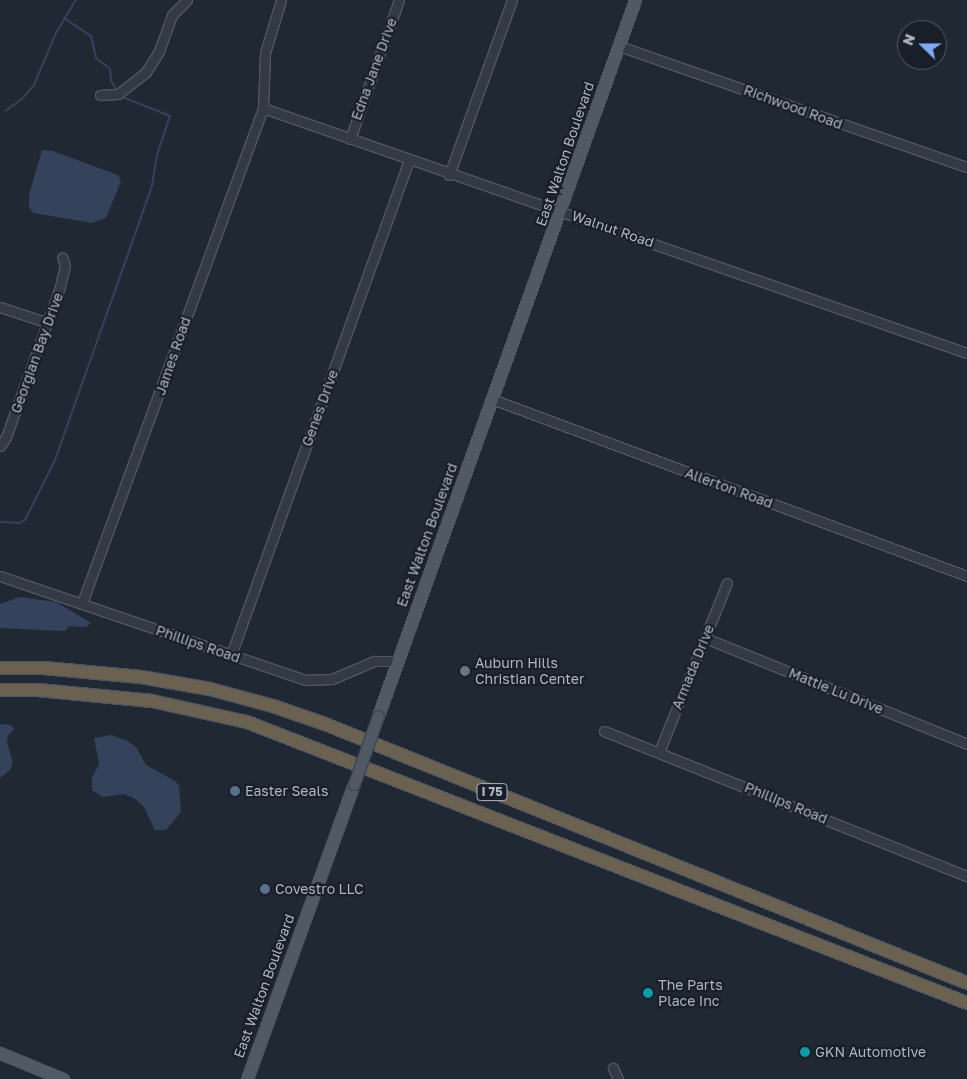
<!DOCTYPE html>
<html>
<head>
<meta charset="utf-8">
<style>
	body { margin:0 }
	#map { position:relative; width:967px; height:1079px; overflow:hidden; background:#202834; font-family:"Golos Text",sans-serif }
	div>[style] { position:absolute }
	.water>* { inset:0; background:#34435b }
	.stream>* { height:2px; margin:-1px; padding:0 1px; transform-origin:1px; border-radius:1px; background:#34435b }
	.roads { filter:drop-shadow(1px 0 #505763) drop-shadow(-1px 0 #505763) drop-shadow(0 1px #505763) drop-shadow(0 -1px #505763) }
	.minor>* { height:9px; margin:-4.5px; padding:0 4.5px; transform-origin:4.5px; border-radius:4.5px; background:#333a45 }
	.major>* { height:11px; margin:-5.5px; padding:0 5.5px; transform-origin:5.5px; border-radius:5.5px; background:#515965 }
	.highway>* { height:12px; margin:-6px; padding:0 6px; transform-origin:6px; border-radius:6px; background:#6b6150 }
	.bridges { filter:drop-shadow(1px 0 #3c434f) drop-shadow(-1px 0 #3c434f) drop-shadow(0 1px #3c434f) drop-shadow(0 -1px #3c434f) }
	.major-bridge>* { height:11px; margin:-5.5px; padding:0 5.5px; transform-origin:5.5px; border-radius:5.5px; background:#515965 }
	.dots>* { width:14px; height:14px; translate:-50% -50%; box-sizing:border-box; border:2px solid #191f29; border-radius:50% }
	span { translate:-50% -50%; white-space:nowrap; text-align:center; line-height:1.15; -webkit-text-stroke:4.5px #191f29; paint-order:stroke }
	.shield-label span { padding:1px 4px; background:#191f29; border:1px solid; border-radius:4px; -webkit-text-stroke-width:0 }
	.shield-label { font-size:12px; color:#adb4c2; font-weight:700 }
	.street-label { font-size:14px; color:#adb4c2 }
	.poi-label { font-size:14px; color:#adb4c2 }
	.left { translate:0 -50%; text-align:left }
	.north { position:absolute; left:897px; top:20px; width:50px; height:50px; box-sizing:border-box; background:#191f29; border:1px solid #545b66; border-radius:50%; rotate:292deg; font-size:14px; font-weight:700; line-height:20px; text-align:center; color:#adb4c2 }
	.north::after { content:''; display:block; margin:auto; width:18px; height:22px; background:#81a9f3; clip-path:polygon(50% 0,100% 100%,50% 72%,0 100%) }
</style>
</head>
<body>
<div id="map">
	<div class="water">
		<i style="clip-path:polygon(42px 150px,53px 151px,118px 175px,121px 181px,106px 218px,92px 223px,33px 213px,29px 207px,29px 195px)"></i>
		<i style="clip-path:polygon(20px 597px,56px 602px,91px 623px,86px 627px,69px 626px,65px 631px,0 628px,0 604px)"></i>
		<i style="clip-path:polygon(0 724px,11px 725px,14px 729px,8px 735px,7px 742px,13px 763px,10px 770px,0 778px)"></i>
		<i style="clip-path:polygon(111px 735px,128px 741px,136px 747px,146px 765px,175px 781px,179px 786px,181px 812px,166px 830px,155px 830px,144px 807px,134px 798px,124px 794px,103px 797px,92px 790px,92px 778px,99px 764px,94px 738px)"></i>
	</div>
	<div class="stream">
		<i style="left:64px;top:18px;width:32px;rotate:34deg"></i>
		<i style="left:91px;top:36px;width:23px;rotate:77deg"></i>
		<i style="left:96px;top:58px;width:18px;rotate:38deg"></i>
		<i style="left:110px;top:69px;width:12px;rotate:85deg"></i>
		<i style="left:111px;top:81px;width:11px;rotate:56deg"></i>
		<i style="left:5px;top:111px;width:19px;rotate:-35deg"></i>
		<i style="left:21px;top:100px;width:20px;rotate:-49deg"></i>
		<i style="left:34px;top:85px;width:56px;rotate:-67.1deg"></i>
		<i style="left:56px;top:33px;width:39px;rotate:-59deg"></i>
		<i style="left:0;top:522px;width:20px;rotate:3deg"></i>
		<i style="left:20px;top:523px;width:6px;rotate:-31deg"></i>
		<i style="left:25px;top:520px;width:67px;rotate:-63.4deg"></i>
		<i style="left:55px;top:460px;width:291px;rotate:-70.5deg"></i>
		<i style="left:152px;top:186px;width:31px;rotate:-81deg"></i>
		<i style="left:157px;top:155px;width:41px;rotate:-71.6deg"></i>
		<i style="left:170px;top:116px;width:54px;rotate:-158.2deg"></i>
	</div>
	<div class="roads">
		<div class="minor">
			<i style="left:619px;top:46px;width:368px;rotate:19.2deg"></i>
			<i style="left:100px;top:95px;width:18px;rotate:-3deg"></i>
			<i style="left:118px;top:94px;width:36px;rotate:-38deg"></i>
			<i style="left:146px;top:72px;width:25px;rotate:-58deg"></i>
			<i style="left:159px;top:51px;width:38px;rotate:-70deg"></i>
			<i style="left:172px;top:15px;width:21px;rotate:-45deg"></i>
			<i style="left:263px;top:108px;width:745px;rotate:19.19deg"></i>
			<i style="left:350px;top:139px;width:147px;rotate:-70.6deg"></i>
			<i style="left:449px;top:175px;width:186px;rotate:-70.2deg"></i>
			<i style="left:0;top:307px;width:51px;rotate:18.4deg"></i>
			<i style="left:492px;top:399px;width:507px;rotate:20.44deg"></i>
			<i style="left:0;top:446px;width:11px;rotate:-56deg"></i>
			<i style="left:6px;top:437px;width:156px;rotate:-70.2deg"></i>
			<i style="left:59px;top:290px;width:25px;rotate:-76deg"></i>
			<i style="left:65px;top:266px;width:9px;rotate:-108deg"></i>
			<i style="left:0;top:576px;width:322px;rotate:18.8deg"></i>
			<i style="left:305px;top:680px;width:27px;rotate:-2deg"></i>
			<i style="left:332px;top:679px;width:46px;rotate:-23.2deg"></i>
			<i style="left:374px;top:661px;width:24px"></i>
			<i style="left:82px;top:603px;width:527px;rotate:-69.91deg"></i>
			<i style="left:263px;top:108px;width:55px;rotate:-87.9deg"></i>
			<i style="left:265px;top:53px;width:55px;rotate:-73.2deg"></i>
			<i style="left:705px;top:638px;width:283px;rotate:22deg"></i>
			<i style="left:231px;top:655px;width:526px;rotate:-70.22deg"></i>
			<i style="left:604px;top:731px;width:391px;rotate:21.8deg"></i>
			<i style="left:659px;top:752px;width:182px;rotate:-68.1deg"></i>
			<i style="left:613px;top:1068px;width:12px;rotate:66deg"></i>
		</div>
		<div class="major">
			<i style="left:378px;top:716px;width:761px;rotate:-70.25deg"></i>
			<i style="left:0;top:1053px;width:68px;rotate:22.4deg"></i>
			<i style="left:247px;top:1079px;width:314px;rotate:-70.1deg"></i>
		</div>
		<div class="highway">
			<i style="left:0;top:668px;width:44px"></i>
			<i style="left:44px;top:668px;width:97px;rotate:5.3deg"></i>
			<i style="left:141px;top:677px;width:70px;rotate:9.9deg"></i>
			<i style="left:210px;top:689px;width:65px;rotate:15.1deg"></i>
			<i style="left:273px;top:706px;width:55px;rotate:19.1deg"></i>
			<i style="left:325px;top:724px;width:692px;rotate:21.97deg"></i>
			<i style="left:0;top:690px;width:38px"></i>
			<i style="left:38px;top:690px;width:115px;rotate:5.5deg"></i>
			<i style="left:152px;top:701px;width:97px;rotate:12.5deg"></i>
			<i style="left:247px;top:722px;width:773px;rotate:21.32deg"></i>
		</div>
	</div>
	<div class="bridges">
		<div class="major-bridge">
			<i style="left:354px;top:784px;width:72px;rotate:-70.6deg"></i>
		</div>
	</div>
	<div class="dots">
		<i style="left:465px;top:671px;background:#6b7280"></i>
		<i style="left:235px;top:791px;background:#5c6f8a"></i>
		<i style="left:265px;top:889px;background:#5c6f8a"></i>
		<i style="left:648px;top:993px;background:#0f9aa8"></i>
		<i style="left:805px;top:1052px;background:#0f9aa8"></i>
	</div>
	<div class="shield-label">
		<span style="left:492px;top:792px">I 75</span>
	</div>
	<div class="street-label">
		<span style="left:374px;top:69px;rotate:-70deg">Edna Jane Drive</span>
		<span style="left:793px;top:107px;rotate:20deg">Richwood Road</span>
		<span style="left:565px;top:154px;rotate:-71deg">East Walton Boulevard</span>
		<span style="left:613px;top:229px;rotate:19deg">Walnut Road</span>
		<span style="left:37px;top:353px;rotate:-70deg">Georgian Bay Drive</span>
		<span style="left:173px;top:356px;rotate:-71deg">James Road</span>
		<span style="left:320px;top:408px;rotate:-70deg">Genes Drive</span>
		<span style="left:729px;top:488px;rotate:20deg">Allerton Road</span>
		<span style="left:427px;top:535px;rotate:-70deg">East Walton Boulevard</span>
		<span style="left:198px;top:644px;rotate:19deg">Phillips Road</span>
		<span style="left:693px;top:667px;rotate:-68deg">Armada Drive</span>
		<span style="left:836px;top:691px;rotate:22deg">Mattie Lu Drive</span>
		<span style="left:786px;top:803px;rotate:22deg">Phillips Road</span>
		<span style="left:264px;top:986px;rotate:-70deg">East Walton Boulevard</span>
	</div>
	<div class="poi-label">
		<span class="left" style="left:475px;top:671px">Auburn Hills<br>Christian Center</span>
		<span class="left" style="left:245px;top:791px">Easter Seals</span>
		<span class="left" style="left:275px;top:889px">Covestro LLC</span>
		<span class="left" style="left:658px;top:993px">The Parts<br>Place Inc</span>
		<span class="left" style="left:815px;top:1052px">GKN Automotive</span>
	</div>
	<div class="north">N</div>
</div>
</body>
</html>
